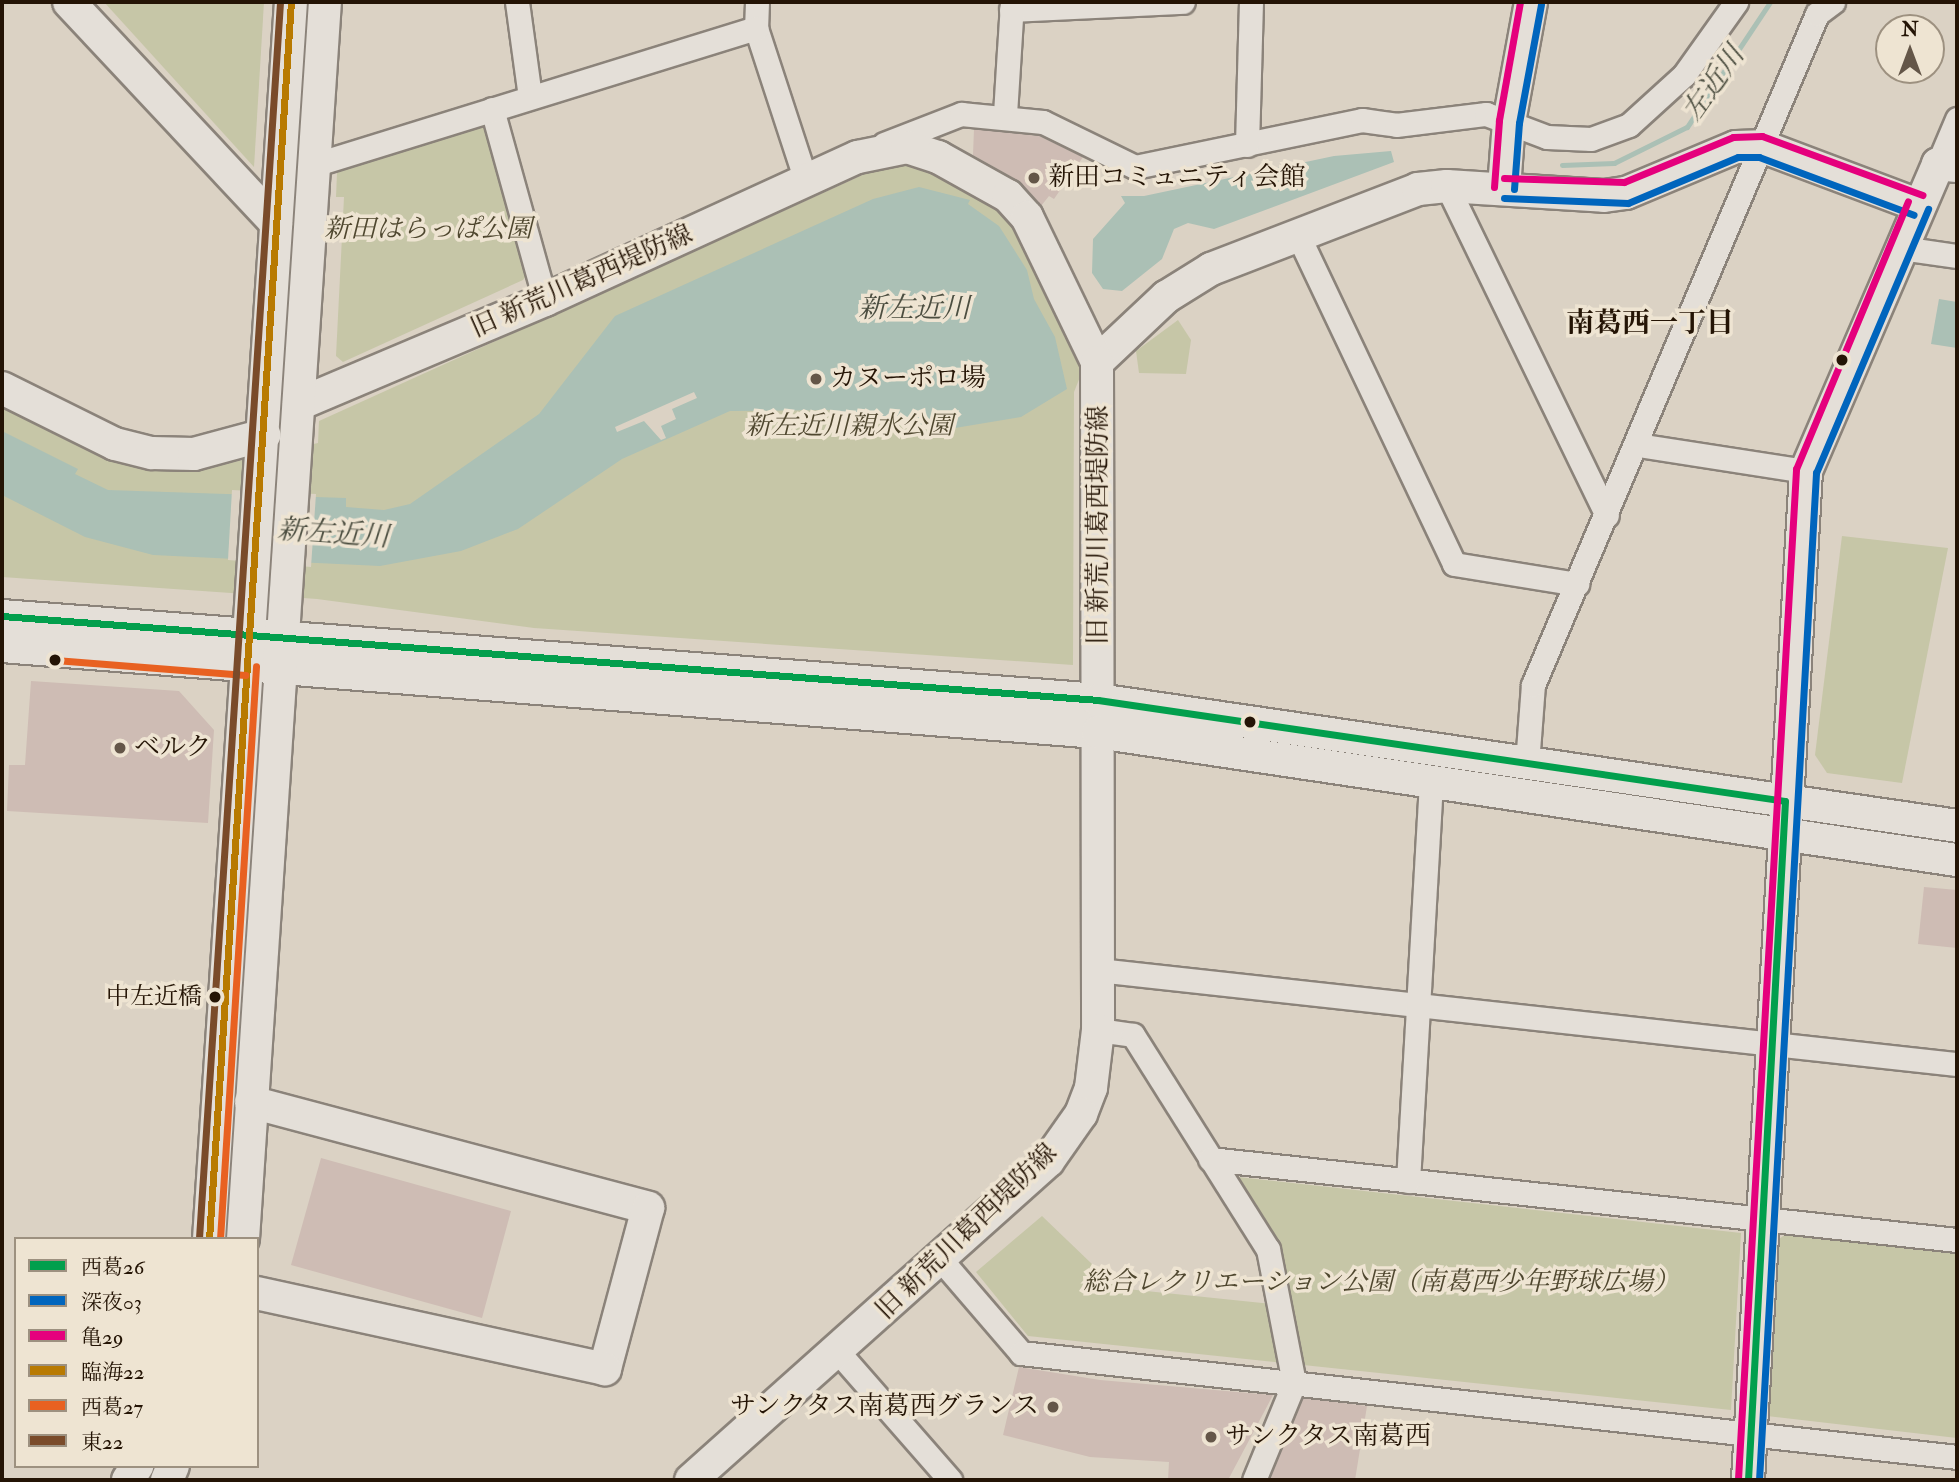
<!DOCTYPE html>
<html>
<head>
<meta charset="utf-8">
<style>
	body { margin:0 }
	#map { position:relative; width:1959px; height:1482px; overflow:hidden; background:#dbd2c4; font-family:"IM FELL Double Pica","Noto Serif JP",serif }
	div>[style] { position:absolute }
	.green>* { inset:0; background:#c6c6a7 }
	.water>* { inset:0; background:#abc0b5 }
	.pier>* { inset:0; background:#dbd2c4 }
	.stream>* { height:5px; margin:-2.5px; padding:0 2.5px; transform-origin:2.5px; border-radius:2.5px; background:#abc0b5 }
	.building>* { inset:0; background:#cebcb4 }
	.roads { filter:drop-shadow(2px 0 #8b837a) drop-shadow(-2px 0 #8b837a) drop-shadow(0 2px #8b837a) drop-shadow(0 -2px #8b837a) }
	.street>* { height:23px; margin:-11.5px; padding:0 11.5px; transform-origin:11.5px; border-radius:11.5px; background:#e4dfd8 }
	.secondary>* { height:32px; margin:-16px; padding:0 16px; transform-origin:16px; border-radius:16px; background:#e4dfd8 }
	.bus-1>* { height:7px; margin:-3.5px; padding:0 3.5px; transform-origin:3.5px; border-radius:3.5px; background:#029f4d }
	.bus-2>* { height:7px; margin:-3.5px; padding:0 3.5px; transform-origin:3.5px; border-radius:3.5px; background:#0065bd }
	.bus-3>* { height:7px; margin:-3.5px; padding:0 3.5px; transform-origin:3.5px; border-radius:3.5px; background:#e5007d }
	.bus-4>* { height:7px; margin:-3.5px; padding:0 3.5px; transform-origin:3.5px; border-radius:3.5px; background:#b87a02 }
	.bus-5>* { height:7px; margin:-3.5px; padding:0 3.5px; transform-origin:3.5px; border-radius:3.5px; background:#e86121 }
	.bus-6>* { height:7px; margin:-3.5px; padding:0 3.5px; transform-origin:3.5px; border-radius:3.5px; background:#7a4b2a }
	.dots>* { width:19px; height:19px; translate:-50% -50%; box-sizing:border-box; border:4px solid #eee4d2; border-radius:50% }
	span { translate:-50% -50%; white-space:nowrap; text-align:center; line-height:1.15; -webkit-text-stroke:7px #eee4d2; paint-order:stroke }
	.bus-label { font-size:24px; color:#241405 }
	.right { translate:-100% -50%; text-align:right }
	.poi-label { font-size:26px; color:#241405 }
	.left { translate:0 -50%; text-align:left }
	.park-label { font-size:26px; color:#4f472f; font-style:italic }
	.street-label { font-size:26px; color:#241405 }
	.water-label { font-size:28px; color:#4c4e40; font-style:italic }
	.neighbourhood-label { font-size:28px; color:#241405; font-weight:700 }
	.frame { position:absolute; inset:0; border:4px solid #241405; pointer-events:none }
	.legend { position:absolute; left:14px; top:1237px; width:245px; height:231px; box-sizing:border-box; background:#eee4d2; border:2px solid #9d9180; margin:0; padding:9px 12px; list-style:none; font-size:21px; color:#241405 }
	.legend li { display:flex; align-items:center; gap:14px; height:35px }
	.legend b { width:35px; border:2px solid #9d9180 }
	.north { position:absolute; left:1875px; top:14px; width:70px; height:70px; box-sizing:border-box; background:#eee4d2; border:2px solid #9d9180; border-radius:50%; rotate:0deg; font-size:19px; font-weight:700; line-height:28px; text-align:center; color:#241405 }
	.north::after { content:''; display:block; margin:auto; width:24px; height:32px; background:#645648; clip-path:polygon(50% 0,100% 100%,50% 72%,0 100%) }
</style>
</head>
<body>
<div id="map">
	<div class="green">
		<i style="clip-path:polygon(104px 2px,264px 2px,254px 167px)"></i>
		<i style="clip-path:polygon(482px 122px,490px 127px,529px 272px,523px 280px,343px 362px,336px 356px,344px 197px,336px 197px,337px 173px,345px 163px)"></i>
		<i style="clip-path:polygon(913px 161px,1004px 202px,1064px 304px,1082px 372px,1074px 392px,1073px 665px,534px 628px,317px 599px,2px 577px,2px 403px,150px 467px,212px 467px,318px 443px,319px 421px,867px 173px)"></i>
		<i style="clip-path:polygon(1178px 320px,1191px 340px,1186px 374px,1139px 373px,1136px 351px)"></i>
		<i style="clip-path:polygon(1842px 536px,1948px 548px,1902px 783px,1827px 773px,1815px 755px)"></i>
		<i style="clip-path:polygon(1238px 1177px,1741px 1233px,1731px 1410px,1028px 1336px,976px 1272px,1042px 1216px,1117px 1288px,1291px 1306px,1279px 1243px)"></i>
		<i style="clip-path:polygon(1790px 1231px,1957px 1250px,1957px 1438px,1767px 1416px,1775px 1242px)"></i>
	</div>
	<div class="water">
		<i style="clip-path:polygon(1391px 151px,1394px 162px,1214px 229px,1188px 223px,1174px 229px,1162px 259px,1122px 291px,1103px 289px,1092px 273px,1093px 239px,1125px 203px,1121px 196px,1144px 196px,1334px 156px)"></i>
		<i style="clip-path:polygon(919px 187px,970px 200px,968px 204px,999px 226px,1027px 270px,1034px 299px,1055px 337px,1067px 389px,1021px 417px,949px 429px,829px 410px,730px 411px,622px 459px,518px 529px,461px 551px,380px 566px,153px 555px,85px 537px,2px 495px,2px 431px,78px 469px,75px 474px,108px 490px,346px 498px,346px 507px,384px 510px,410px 504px,539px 414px,615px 316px,873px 199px)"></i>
		<i style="clip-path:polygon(1939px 299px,1957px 302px,1957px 348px,1931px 344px)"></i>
	</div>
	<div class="pier">
		<i style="clip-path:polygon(694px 392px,697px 398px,672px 409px,676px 419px,661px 426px,666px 438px,661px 440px,644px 421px,617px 432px,615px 427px)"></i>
		<i style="clip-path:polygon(232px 490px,316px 494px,311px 567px,228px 560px)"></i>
	</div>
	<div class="stream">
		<i style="left:1562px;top:165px;width:52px;rotate:-2.2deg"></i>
		<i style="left:1614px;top:163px;width:81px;rotate:-26.3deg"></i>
		<i style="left:1687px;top:127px;width:150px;rotate:-56.4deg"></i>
	</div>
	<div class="building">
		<i style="clip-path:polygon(974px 129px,1039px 136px,1083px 157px,1054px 199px,1049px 196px,1041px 206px,1017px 180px,973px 155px)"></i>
		<i style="clip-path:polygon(31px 681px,179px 691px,214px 730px,208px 823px,7px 811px,9px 765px,25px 765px)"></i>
		<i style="clip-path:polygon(1924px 887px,1957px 890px,1957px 948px,1918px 944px)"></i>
		<i style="clip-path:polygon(321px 1158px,511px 1211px,482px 1318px,291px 1265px)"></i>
		<i style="clip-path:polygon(1019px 1367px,1100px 1380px,1273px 1395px,1228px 1480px,1168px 1480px,1169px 1462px,1090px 1457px,1003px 1435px)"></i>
		<i style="clip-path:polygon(1303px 1398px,1367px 1406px,1355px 1480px,1269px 1480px)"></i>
	</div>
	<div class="roads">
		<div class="street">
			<i style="left:517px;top:2px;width:96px;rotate:82.2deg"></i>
			<i style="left:757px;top:2px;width:26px;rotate:92deg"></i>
			<i style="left:756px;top:28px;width:161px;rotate:71.9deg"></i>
			<i style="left:1011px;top:10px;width:172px;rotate:-2.7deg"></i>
			<i style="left:492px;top:109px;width:198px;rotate:74.5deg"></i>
			<i style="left:1005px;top:114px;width:112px;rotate:-86.4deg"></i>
			<i style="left:884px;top:144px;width:83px;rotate:-21.3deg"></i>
			<i style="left:961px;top:114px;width:82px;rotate:5.6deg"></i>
			<i style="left:1043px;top:122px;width:102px;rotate:26.1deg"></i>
			<i style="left:1135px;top:167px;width:232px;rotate:-11.7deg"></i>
			<i style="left:1362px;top:120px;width:34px;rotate:8deg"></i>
			<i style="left:1396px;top:125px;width:91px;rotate:-7deg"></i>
			<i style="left:1486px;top:114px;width:65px;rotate:20.7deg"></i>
			<i style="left:1547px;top:137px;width:44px;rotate:2.6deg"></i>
			<i style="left:1591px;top:139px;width:40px;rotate:-20.2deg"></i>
			<i style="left:1629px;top:125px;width:74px;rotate:-42.3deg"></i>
			<i style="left:1684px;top:75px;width:90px;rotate:-54.5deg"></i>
			<i style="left:1247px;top:145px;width:143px;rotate:-88.4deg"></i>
			<i style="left:1938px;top:164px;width:49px;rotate:-67.1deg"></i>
			<i style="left:313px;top:165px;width:464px;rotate:-17.2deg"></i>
			<i style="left:1447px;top:186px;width:366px;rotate:64.1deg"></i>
			<i style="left:1297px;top:233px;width:366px;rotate:64.6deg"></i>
			<i style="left:1454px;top:564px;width:125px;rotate:9.2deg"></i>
			<i style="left:1901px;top:248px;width:57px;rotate:8.1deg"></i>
			<i style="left:1638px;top:445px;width:170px;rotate:8.8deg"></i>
			<i style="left:1527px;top:764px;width:79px;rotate:-85.7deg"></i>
			<i style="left:1533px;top:685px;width:729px;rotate:-67.06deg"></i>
			<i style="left:1817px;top:14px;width:20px;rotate:-37deg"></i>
			<i style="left:1098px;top:970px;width:864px;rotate:6.25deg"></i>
			<i style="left:1098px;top:1030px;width:35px;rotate:8deg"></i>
			<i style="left:1133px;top:1035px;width:253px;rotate:57.8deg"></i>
			<i style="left:1268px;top:1249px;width:136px;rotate:79deg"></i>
			<i style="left:1294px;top:1383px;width:105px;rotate:112.4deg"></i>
			<i style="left:1210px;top:1159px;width:751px;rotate:6.19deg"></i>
			<i style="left:1408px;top:1181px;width:399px;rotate:-86.7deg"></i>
			<i style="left:942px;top:1261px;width:121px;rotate:49.3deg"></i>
			<i style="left:1021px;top:1353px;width:942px;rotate:6.34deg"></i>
			<i style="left:839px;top:1353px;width:169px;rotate:48.8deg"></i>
		</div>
		<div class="secondary">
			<i style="left:69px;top:2px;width:303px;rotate:46.9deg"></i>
			<i style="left:1504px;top:188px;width:66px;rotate:-85.7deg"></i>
			<i style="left:1509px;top:122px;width:122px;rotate:-79.6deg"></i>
			<i style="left:1097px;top:362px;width:95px;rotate:-43.3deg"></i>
			<i style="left:1166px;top:297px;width:53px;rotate:-31.9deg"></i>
			<i style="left:1211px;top:269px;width:222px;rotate:-21.1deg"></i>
			<i style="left:1418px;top:189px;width:29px;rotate:-6deg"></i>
			<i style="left:1447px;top:186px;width:157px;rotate:3.6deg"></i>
			<i style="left:1604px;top:196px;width:22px;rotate:-8deg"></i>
			<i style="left:1626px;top:193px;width:119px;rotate:-22.7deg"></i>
			<i style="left:1736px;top:147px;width:25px;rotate:-2deg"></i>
			<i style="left:1761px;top:146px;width:168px;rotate:20.6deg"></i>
			<i style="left:2px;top:388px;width:126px;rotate:26.4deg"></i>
			<i style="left:115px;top:444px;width:38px;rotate:14deg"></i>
			<i style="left:152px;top:453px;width:42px;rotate:1.4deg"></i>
			<i style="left:194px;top:454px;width:73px;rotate:-15.2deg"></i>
			<i style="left:299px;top:404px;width:267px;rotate:-22.9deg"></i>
			<i style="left:545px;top:300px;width:344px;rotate:-24.6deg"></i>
			<i style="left:858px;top:157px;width:50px;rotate:-11.5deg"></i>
			<i style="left:907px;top:147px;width:33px;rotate:18deg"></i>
			<i style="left:938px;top:157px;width:80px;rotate:29.1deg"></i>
			<i style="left:1008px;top:196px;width:28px;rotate:48deg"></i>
			<i style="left:1027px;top:217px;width:161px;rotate:64.2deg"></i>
			<i style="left:1097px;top:362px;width:668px;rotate:89.91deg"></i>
			<i style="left:1098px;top:1030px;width:58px;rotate:96.9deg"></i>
			<i style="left:1091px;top:1088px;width:28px;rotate:111deg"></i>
			<i style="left:1081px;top:1114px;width:57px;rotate:125.1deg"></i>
			<i style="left:1048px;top:1161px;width:479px;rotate:138.2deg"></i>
			<i style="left:2px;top:616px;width:1099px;rotate:4.38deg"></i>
			<i style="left:1098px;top:700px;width:868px;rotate:8.34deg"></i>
			<i style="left:2px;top:646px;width:1099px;rotate:4.49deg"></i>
			<i style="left:1098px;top:732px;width:868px;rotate:8.48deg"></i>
			<i style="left:251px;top:1102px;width:411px;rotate:14.9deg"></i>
			<i style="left:648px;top:1208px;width:167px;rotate:105deg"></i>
			<i style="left:605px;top:1369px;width:356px;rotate:-167.7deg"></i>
			<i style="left:209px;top:1239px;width:1240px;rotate:-86.21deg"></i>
			<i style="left:243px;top:1239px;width:1240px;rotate:-86.21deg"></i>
			<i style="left:128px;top:1480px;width:17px;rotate:-57deg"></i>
			<i style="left:167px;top:1480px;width:15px;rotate:-67deg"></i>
			<i style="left:1748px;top:1480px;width:1011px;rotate:-86.71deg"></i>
			<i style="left:1806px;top:471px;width:334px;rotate:-66.7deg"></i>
			<i style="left:1938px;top:164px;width:19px;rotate:6deg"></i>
		</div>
	</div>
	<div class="bus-1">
		<i style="left:2px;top:616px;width:1099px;rotate:4.38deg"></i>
		<i style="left:1098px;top:700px;width:694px;rotate:8.36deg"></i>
		<i style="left:1785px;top:801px;width:680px;rotate:93.12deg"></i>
	</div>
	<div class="bus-2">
		<i style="left:1514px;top:189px;width:66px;rotate:-85.7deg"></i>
		<i style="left:1519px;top:123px;width:121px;rotate:-79.5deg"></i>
		<i style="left:1504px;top:198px;width:124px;rotate:2.3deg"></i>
		<i style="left:1628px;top:203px;width:119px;rotate:-22.7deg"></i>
		<i style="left:1738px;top:157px;width:21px"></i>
		<i style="left:1759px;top:157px;width:165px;rotate:20.5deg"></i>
		<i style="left:1759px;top:1480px;width:1009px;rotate:-86.76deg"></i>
		<i style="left:1816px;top:473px;width:287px;rotate:-67deg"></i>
	</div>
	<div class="bus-3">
		<i style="left:1504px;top:178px;width:120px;rotate:1.9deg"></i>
		<i style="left:1624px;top:182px;width:118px;rotate:-22.4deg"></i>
		<i style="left:1733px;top:137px;width:29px;rotate:-2deg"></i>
		<i style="left:1762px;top:136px;width:171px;rotate:20.2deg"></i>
		<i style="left:1494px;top:187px;width:67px;rotate:-85.7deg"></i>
		<i style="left:1499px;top:120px;width:120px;rotate:-79.9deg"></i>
		<i style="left:1738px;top:1479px;width:1012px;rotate:-86.71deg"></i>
		<i style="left:1796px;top:469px;width:290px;rotate:-67.3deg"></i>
	</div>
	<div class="bus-4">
		<i style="left:209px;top:1239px;width:1240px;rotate:-86.21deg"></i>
	</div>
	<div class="bus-5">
		<i style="left:55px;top:660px;width:191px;rotate:4.5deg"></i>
		<i style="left:220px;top:1239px;width:574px;rotate:-86.4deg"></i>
	</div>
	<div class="bus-6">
		<i style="left:199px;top:1238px;width:1239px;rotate:-86.25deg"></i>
	</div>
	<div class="dots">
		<i style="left:1034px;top:178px;background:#645648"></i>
		<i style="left:1842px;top:360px;background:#241405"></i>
		<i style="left:816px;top:379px;background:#645648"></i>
		<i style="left:55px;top:660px;background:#241405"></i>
		<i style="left:1250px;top:722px;background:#241405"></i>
		<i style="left:120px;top:748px;background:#645648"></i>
		<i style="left:215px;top:997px;background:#241405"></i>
		<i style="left:1053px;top:1407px;background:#645648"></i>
		<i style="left:1211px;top:1437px;background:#645648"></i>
	</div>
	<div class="bus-label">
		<span class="right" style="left:202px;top:997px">中左近橋</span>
	</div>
	<div class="poi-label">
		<span class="left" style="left:1048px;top:178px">新田コミュニティ会館</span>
		<span class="left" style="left:830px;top:379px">カヌーポロ場</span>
		<span class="left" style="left:134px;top:748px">ベルク</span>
		<span class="right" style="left:1039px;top:1407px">サンクタス南葛西グランス</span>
		<span class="left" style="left:1225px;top:1437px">サンクタス南葛西</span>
	</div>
	<div class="park-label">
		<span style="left:428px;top:230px">新田はらっぱ公園</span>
		<span style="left:849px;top:427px">新左近川親水公園</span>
		<span style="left:1381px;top:1283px">総合レクリエーション公園（南葛西少年野球広場）</span>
	</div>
	<div class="street-label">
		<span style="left:582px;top:282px;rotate:-24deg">旧 新荒川葛西堤防線</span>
		<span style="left:1099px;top:525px;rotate:-90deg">旧 新荒川葛西堤防線</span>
		<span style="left:967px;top:1232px;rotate:-44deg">旧 新荒川葛西堤防線</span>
	</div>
	<div class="water-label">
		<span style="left:1714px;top:84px;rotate:-55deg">左近川</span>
		<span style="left:914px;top:309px">新左近川</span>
		<span style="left:333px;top:534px;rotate:4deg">新左近川</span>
	</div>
	<div class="neighbourhood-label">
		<span style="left:1650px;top:324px">南葛西一丁目</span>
	</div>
	<div class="frame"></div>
	<ul class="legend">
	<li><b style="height:9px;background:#029f4d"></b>西葛26</li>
	<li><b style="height:9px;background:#0065bd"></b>深夜03</li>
	<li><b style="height:9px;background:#e5007d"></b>亀29</li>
	<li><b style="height:9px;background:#b87a02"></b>臨海22</li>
	<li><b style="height:9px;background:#e86121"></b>西葛27</li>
	<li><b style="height:9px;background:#7a4b2a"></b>東22</li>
	</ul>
	<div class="north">N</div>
</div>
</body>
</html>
